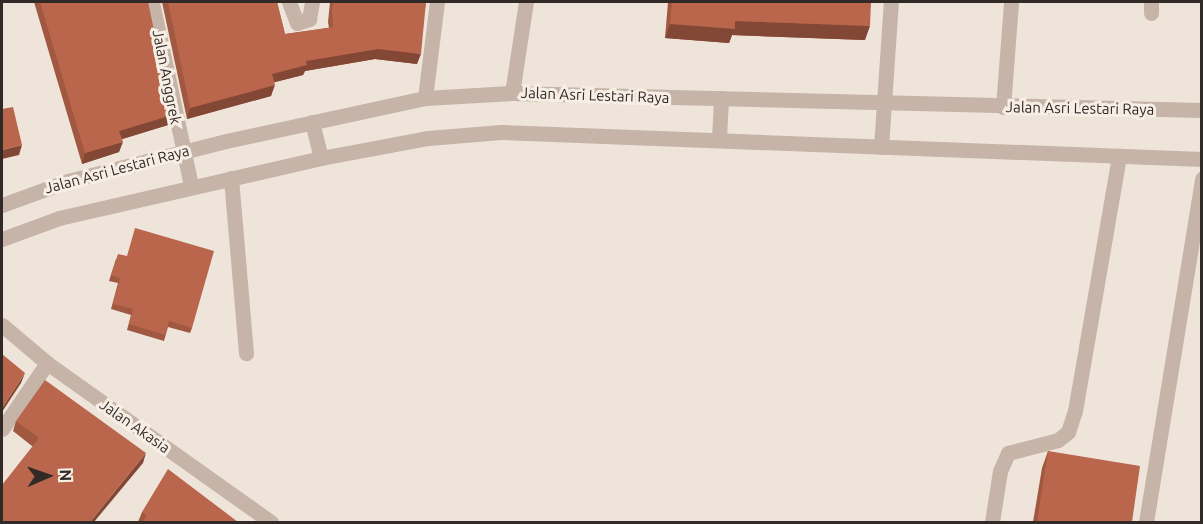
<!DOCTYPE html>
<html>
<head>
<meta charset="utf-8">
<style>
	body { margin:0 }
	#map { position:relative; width:1203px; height:524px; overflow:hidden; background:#eee4da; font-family:Ubuntu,sans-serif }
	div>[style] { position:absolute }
	.minor>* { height:15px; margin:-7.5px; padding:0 7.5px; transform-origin:7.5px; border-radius:7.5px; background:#c5b4a7 }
	.wall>* { inset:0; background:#a05841 }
	.shaded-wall>* { inset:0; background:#824735 }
	.building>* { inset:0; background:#ba664c }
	span { translate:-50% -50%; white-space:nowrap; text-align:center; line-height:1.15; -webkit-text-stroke:6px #f7efe5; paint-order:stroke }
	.street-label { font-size:15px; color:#322a27 }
	.frame { position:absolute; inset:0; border:3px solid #322a27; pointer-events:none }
	.north { position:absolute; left:18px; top:446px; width:60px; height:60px; -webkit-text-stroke:4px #f7efe5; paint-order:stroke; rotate:88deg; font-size:16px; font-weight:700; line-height:24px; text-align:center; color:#322a27 }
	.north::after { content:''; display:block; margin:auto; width:21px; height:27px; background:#322a27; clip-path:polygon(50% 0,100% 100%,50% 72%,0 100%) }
</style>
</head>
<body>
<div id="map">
	<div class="minor">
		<i style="left:152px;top:2px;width:188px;rotate:78deg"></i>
		<i style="left:289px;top:2px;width:22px;rotate:69deg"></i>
		<i style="left:297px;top:23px;width:13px;rotate:-18deg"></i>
		<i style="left:309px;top:19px;width:17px;rotate:-80deg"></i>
		<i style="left:1151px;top:13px;width:11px;rotate:-90deg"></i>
		<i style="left:512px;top:93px;width:92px;rotate:-81.3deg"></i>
		<i style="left:425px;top:98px;width:97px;rotate:-82.9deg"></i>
		<i style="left:1003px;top:107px;width:105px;rotate:-85.6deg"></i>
		<i style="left:312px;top:122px;width:37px;rotate:76deg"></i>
		<i style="left:719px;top:139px;width:41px;rotate:-87.2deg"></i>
		<i style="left:881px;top:147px;width:145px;rotate:-86.1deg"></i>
		<i style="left:231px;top:178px;width:176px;rotate:85.1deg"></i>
		<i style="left:2px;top:205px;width:70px;rotate:-20deg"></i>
		<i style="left:68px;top:181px;width:163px;rotate:-14.2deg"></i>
		<i style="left:226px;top:141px;width:204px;rotate:-12.2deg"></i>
		<i style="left:425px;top:98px;width:87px;rotate:-3.3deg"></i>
		<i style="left:512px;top:93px;width:690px;rotate:1.41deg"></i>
		<i style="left:2px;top:239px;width:61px;rotate:-20.2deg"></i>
		<i style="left:59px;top:218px;width:269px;rotate:-12.9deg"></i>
		<i style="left:321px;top:158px;width:109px;rotate:-10.6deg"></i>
		<i style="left:428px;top:138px;width:73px;rotate:-4.7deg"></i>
		<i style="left:501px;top:132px;width:702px;rotate:2.21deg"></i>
		<i style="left:2px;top:325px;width:59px;rotate:40.2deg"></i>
		<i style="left:47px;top:363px;width:275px;rotate:35.4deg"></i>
		<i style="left:2px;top:429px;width:80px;rotate:-55.7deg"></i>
		<i style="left:992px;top:522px;width:52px;rotate:-81.1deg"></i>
		<i style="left:1000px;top:471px;width:20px;rotate:-66deg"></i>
		<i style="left:1008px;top:453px;width:52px;rotate:-14.6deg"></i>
		<i style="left:1058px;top:440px;width:13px;rotate:-39deg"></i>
		<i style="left:1068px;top:432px;width:22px;rotate:-72deg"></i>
		<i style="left:1075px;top:411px;width:259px;rotate:-80.2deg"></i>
		<i style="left:1146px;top:522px;width:348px;rotate:-80.7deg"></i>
	</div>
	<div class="wall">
		<i style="clip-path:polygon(34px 2px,148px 2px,168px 125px,122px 139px,119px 152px,82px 164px)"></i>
		<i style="clip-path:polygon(162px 2px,277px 2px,285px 34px,329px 28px,328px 22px,330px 2px,426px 2px,417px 64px,375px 59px,305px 71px,303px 75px,274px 82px,271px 96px,187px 119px)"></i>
		<i style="clip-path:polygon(668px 2px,871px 2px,865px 40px,732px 35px,729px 43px,665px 38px)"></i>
		<i style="clip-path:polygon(116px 259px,192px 328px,190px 333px,168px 327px,164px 341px,127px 330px,131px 315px,111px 309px,118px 283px,109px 281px)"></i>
		<i style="clip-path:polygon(16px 421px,143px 463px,32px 446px,13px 431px)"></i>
		<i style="clip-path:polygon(1048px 451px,1132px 522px,1033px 522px,1042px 468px)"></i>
		<i style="clip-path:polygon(142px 512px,238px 522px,138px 522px)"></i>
	</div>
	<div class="shaded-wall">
		<i style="clip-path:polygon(735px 21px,870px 26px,865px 40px,732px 35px,729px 43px,665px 38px,670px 24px)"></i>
		<i style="clip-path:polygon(378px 49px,421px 54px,417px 64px,375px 59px,305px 71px,303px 75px,268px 84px,272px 74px,306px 61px)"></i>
		<i style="clip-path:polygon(275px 85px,271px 96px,187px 119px,190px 108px)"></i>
		<i style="clip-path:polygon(172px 115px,168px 125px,116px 141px,119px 131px)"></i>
		<i style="clip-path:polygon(123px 142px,119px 152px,82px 164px,85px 153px)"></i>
		<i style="clip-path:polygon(22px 145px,19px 155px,2px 159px,2px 150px)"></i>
		<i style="clip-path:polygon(25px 373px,21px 383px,2px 412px,2px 408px)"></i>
		<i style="clip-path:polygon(146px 453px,143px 463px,94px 522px,90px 522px)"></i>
	</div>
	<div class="building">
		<i style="clip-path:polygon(40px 2px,148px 2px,172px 115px,119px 131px,123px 142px,85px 153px)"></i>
		<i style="clip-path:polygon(168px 2px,277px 2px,285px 34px,333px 27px,332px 11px,333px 2px,426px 2px,421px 54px,378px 49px,306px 61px,307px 65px,272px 74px,275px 85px,190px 108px)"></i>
		<i style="clip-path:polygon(672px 2px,871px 2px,870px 26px,735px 21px,735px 29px,670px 24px)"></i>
		<i style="clip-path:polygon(13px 107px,22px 145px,2px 150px,2px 109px)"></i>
		<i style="clip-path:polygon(135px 228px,214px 251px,192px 328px,169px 321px,165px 335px,129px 324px,133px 309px,113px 304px,120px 278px,111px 275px,118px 254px,127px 256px)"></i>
		<i style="clip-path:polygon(2px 354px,25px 373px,2px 408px)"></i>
		<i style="clip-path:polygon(45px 380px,146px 453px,90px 522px,2px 522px,2px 485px,39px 438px,16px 421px)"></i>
		<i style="clip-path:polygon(1048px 451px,1140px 466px,1132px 522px,1037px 522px)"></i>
		<i style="clip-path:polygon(168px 469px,238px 522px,142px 522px,147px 516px,142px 512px)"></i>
	</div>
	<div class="street-label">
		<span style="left:167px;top:77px;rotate:79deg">Jalan Anggrek</span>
		<span style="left:595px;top:95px;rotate:2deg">Jalan Asri Lestari Raya</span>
		<span style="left:1080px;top:108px;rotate:1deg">Jalan Asri Lestari Raya</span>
		<span style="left:117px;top:169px;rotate:-15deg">Jalan Asri Lestari Raya</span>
		<span style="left:135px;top:426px;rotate:35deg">Jalan Akasia</span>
	</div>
	<div class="frame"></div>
	<div class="north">N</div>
</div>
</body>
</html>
